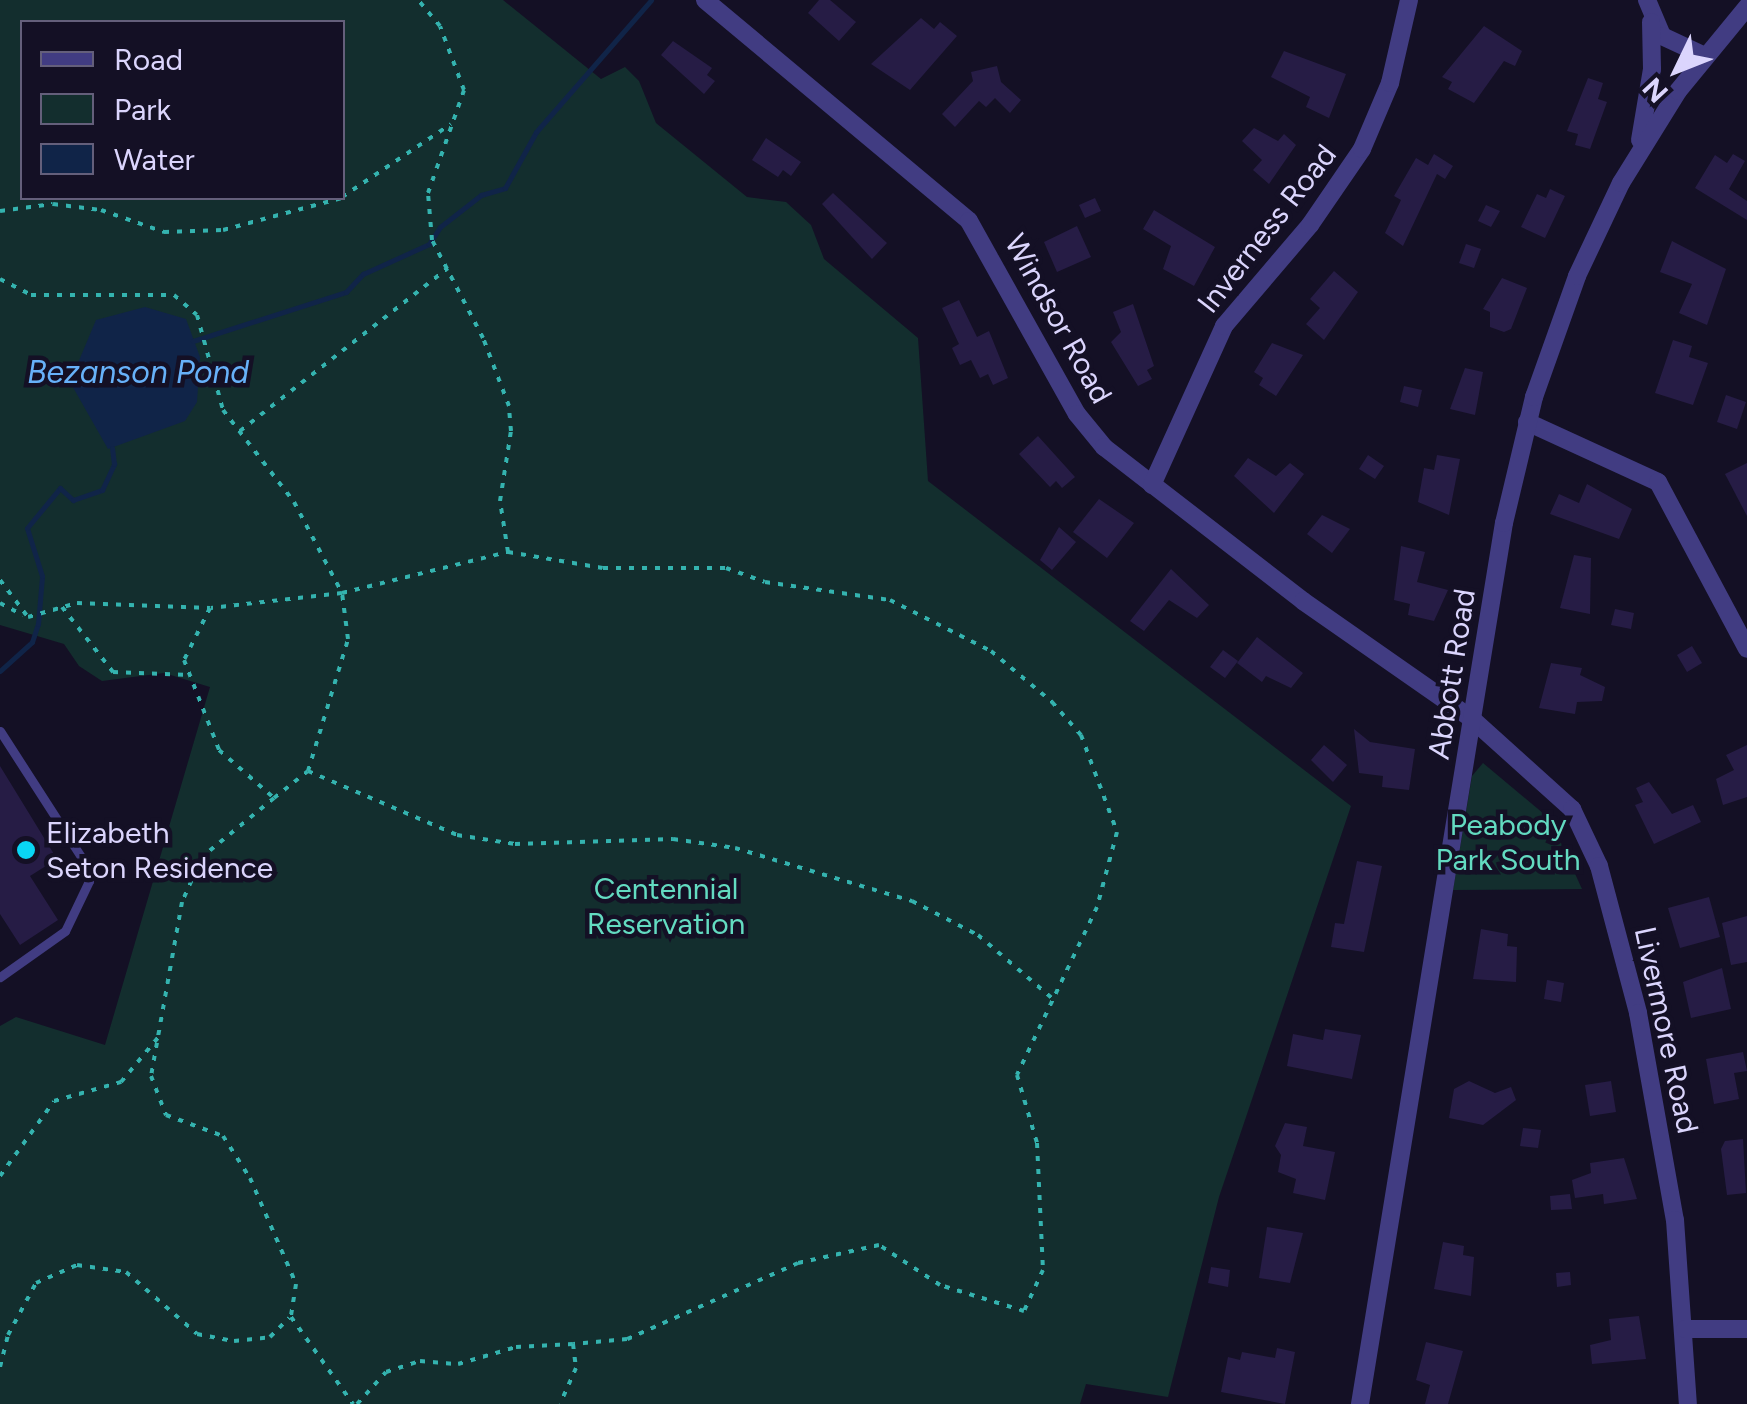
<!DOCTYPE html>
<html>
<head>
<meta charset="utf-8">
<style>
	body { margin:0 }
	#map { position:relative; width:1747px; height:1404px; overflow:hidden; background:#141025; font-family:Figtree,sans-serif }
	div>[style] { position:absolute }
	.green>* { inset:0; background:#132e2e }
	.water>* { inset:0; background:#102448 }
	.stream>* { height:5px; margin:-2.5px; padding:0 2.5px; transform-origin:2.5px; border-radius:2.5px; background:#102448 }
	.building>* { inset:0; background:#261c45 }
	.path>* { height:4px; margin-top:-2px; transform-origin:0; background:repeating-linear-gradient(90deg,#34b3af 0 5px,transparent 0 13px) }
	.lane>* { height:9px; margin:-4.5px; padding:0 4.5px; transform-origin:4.5px; border-radius:4.5px; background:#413c82 }
	.street>* { height:18px; margin:-9px; padding:0 9px; transform-origin:9px; border-radius:9px; background:#413c82 }
	.dots>* { width:28px; height:28px; translate:-50% -50%; box-sizing:border-box; border:5px solid #141025; border-radius:50% }
	span { translate:-50% -50%; white-space:nowrap; text-align:center; line-height:1.15; -webkit-text-stroke:9px #141025; paint-order:stroke }
	.street-label { font-size:30px; color:#dbd5fd }
	.park-label { font-size:30px; color:#63dbc1 }
	.poi-label { font-size:30px; color:#dbd5fd }
	.left { translate:0 -50%; text-align:left }
	.water-label { font-size:32px; color:#67b1f9; font-style:italic }
	.legend { position:absolute; left:20px; top:20px; width:325px; height:180px; box-sizing:border-box; background:#141025; border:2px solid #645f7b; margin:0; padding:12px 18px; list-style:none; font-size:30px; color:#dbd5fd }
	.legend li { display:flex; align-items:center; gap:20px; height:50px }
	.legend b { width:50px; border:2px solid #645f7b }
	.north { position:absolute; left:1627px; top:20px; width:100px; height:100px; -webkit-text-stroke:8px #141025; paint-order:stroke; rotate:227deg; font-size:28px; font-weight:700; line-height:40px; text-align:center; color:#dbd5fd }
	.north::after { content:''; display:block; margin:auto; width:35px; height:45px; background:#dbd5fd; clip-path:polygon(50% 0,100% 100%,50% 72%,0 100%) }
</style>
</head>
<body>
<div id="map">
	<div class="green">
		<i style="clip-path:polygon(evenodd,0 0,503px 0,601px 79px,625px 67px,639px 81px,656px 123px,747px 197px,786px 202px,811px 225px,824px 259px,918px 338px,928px 481px,1351px 806px,1219px 1197px,1168px 1397px,1086px 1384px,1080px 1404px,0 1404px,0 1026px,16px 1017px,105px 1045px,210px 687px,164px 673px,102px 681px,79px 666px,64px 644px,0 625px,0 0,22px 22px,342px 22px,342px 198px,22px 198px,22px 22px)"></i>
		<i style="clip-path:polygon(1483px 763px,1550px 819px,1582px 889px,1453px 890px,1472px 776px)"></i>
	</div>
	<div class="water">
		<i style="clip-path:polygon(145px 307px,186px 319px,200px 357px,197px 402px,185px 421px,108px 449px,70px 382px,96px 320px)"></i>
	</div>
	<div class="stream">
		<i style="left:193px;top:341px;width:161px;rotate:-17.8deg"></i>
		<i style="left:346px;top:292px;width:25px;rotate:-47deg"></i>
		<i style="left:363px;top:274px;width:72px;rotate:-24.4deg"></i>
		<i style="left:429px;top:244px;width:20px;rotate:-57deg"></i>
		<i style="left:440px;top:227px;width:52px;rotate:-38deg"></i>
		<i style="left:481px;top:195px;width:25px;rotate:-16deg"></i>
		<i style="left:505px;top:188px;width:64px;rotate:-61deg"></i>
		<i style="left:536px;top:132px;width:175px;rotate:-48.9deg"></i>
		<i style="left:0;top:671px;width:43px;rotate:-42.2deg"></i>
		<i style="left:32px;top:642px;width:19px;rotate:-72deg"></i>
		<i style="left:38px;top:624px;width:48px;rotate:-85.2deg"></i>
		<i style="left:42px;top:576px;width:50px;rotate:-107.4deg"></i>
		<i style="left:27px;top:528px;width:52px;rotate:-50.5deg"></i>
		<i style="left:60px;top:488px;width:18px;rotate:43deg"></i>
		<i style="left:73px;top:500px;width:31px;rotate:-19deg"></i>
		<i style="left:102px;top:490px;width:29px;rotate:-65deg"></i>
		<i style="left:114px;top:464px;width:16px;rotate:-97deg"></i>
	</div>
	<div class="building">
		<i style="clip-path:polygon(819px 0,830px 0,856px 22px,839px 41px,808px 13px)"></i>
		<i style="clip-path:polygon(921px 18px,934px 29px,940px 22px,957px 36px,910px 90px,871px 64px)"></i>
		<i style="clip-path:polygon(1484px 26px,1522px 51px,1515px 66px,1504px 61px,1474px 103px,1448px 89px,1452px 82px,1442px 77px)"></i>
		<i style="clip-path:polygon(673px 41px,712px 68px,707px 75px,715px 81px,704px 94px,661px 55px)"></i>
		<i style="clip-path:polygon(1284px 51px,1346px 74px,1329px 118px,1306px 107px,1310px 97px,1271px 77px)"></i>
		<i style="clip-path:polygon(997px 66px,1001px 82px,1021px 100px,1010px 113px,995px 98px,986px 107px,979px 101px,955px 127px,942px 114px,973px 81px,971px 72px)"></i>
		<i style="clip-path:polygon(1588px 78px,1603px 83px,1598px 99px,1607px 102px,1590px 149px,1575px 145px,1578px 134px,1567px 131px)"></i>
		<i style="clip-path:polygon(1254px 128px,1278px 141px,1284px 134px,1296px 145px,1269px 184px,1253px 170px,1262px 160px,1242px 141px)"></i>
		<i style="clip-path:polygon(766px 138px,801px 162px,791px 176px,783px 170px,778px 177px,752px 160px)"></i>
		<i style="clip-path:polygon(1434px 154px,1453px 166px,1445px 179px,1437px 174px,1403px 246px,1385px 233px,1401px 200px,1394px 196px,1416px 158px,1428px 165px)"></i>
		<i style="clip-path:polygon(1733px 154px,1745px 161px,1729px 189px,1747px 201px,1747px 220px,1695px 188px,1715px 155px,1727px 163px)"></i>
		<i style="clip-path:polygon(1550px 189px,1565px 196px,1545px 238px,1521px 227px,1537px 194px,1546px 198px)"></i>
		<i style="clip-path:polygon(833px 193px,887px 243px,872px 259px,822px 204px)"></i>
		<i style="clip-path:polygon(1095px 198px,1101px 211px,1085px 218px,1079px 205px)"></i>
		<i style="clip-path:polygon(1486px 205px,1500px 211px,1491px 227px,1478px 221px)"></i>
		<i style="clip-path:polygon(1154px 210px,1215px 247px,1194px 286px,1163px 269px,1171px 246px,1143px 229px)"></i>
		<i style="clip-path:polygon(1077px 226px,1091px 257px,1057px 272px,1044px 242px)"></i>
		<i style="clip-path:polygon(1672px 241px,1726px 269px,1707px 325px,1679px 313px,1692px 284px,1660px 272px)"></i>
		<i style="clip-path:polygon(1466px 244px,1481px 249px,1474px 268px,1459px 263px)"></i>
		<i style="clip-path:polygon(1334px 271px,1358px 292px,1324px 340px,1306px 324px,1320px 308px,1310px 299px)"></i>
		<i style="clip-path:polygon(1502px 278px,1527px 288px,1511px 329px,1504px 332px,1490px 327px,1490px 312px,1483px 309px)"></i>
		<i style="clip-path:polygon(959px 300px,977px 337px,989px 331px,1008px 378px,993px 385px,988px 374px,980px 378px,971px 360px,960px 365px,952px 348px,959px 344px,942px 308px)"></i>
		<i style="clip-path:polygon(1133px 304px,1154px 366px,1147px 370px,1152px 379px,1138px 386px,1111px 342px,1121px 332px,1113px 312px)"></i>
		<i style="clip-path:polygon(1673px 340px,1692px 346px,1689px 357px,1708px 363px,1693px 405px,1655px 393px)"></i>
		<i style="clip-path:polygon(1272px 343px,1303px 355px,1276px 396px,1259px 385px,1263px 378px,1254px 372px)"></i>
		<i style="clip-path:polygon(1465px 368px,1483px 372px,1475px 415px,1450px 409px)"></i>
		<i style="clip-path:polygon(1404px 386px,1422px 390px,1418px 407px,1400px 402px)"></i>
		<i style="clip-path:polygon(1726px 395px,1746px 402px,1737px 429px,1717px 422px)"></i>
		<i style="clip-path:polygon(1038px 436px,1075px 477px,1062px 488px,1056px 481px,1050px 487px,1019px 454px)"></i>
		<i style="clip-path:polygon(1368px 455px,1384px 466px,1375px 479px,1359px 469px)"></i>
		<i style="clip-path:polygon(1437px 455px,1460px 459px,1449px 515px,1418px 502px,1424px 468px,1434px 470px)"></i>
		<i style="clip-path:polygon(1248px 458px,1276px 476px,1290px 463px,1304px 474px,1274px 513px,1234px 476px)"></i>
		<i style="clip-path:polygon(1747px 463px,1747px 516px,1725px 474px)"></i>
		<i style="clip-path:polygon(1587px 484px,1632px 509px,1619px 539px,1550px 514px,1559px 494px,1579px 503px)"></i>
		<i style="clip-path:polygon(1099px 499px,1134px 523px,1107px 558px,1073px 532px)"></i>
		<i style="clip-path:polygon(1322px 515px,1350px 529px,1332px 553px,1307px 534px)"></i>
		<i style="clip-path:polygon(1059px 527px,1076px 542px,1052px 570px,1040px 560px)"></i>
		<i style="clip-path:polygon(1401px 546px,1425px 552px,1417px 582px,1448px 590px,1434px 621px,1408px 615px,1410px 604px,1394px 600px)"></i>
		<i style="clip-path:polygon(1574px 555px,1591px 558px,1590px 614px,1560px 608px)"></i>
		<i style="clip-path:polygon(1171px 569px,1209px 605px,1197px 618px,1169px 600px,1144px 631px,1130px 621px)"></i>
		<i style="clip-path:polygon(1615px 609px,1634px 613px,1631px 629px,1611px 625px)"></i>
		<i style="clip-path:polygon(1257px 637px,1303px 673px,1291px 688px,1266px 676px,1262px 682px,1237px 663px)"></i>
		<i style="clip-path:polygon(1692px 646px,1702px 663px,1687px 672px,1677px 655px)"></i>
		<i style="clip-path:polygon(1223px 650px,1238px 661px,1225px 678px,1210px 667px)"></i>
		<i style="clip-path:polygon(1551px 663px,1582px 668px,1580px 675px,1605px 687px,1602px 701px,1577px 702px,1575px 714px,1539px 708px)"></i>
		<i style="clip-path:polygon(1354px 729px,1370px 742px,1415px 749px,1409px 790px,1382px 787px,1383px 776px,1359px 773px)"></i>
		<i style="clip-path:polygon(1324px 745px,1347px 765px,1333px 782px,1311px 760px)"></i>
		<i style="clip-path:polygon(1747px 745px,1747px 797px,1723px 805px,1716px 779px,1734px 770px,1726px 755px)"></i>
		<i style="clip-path:polygon(0 766px,57px 859px,30px 876px,58px 920px,20px 945px,0 914px)"></i>
		<i style="clip-path:polygon(1649px 782px,1672px 814px,1693px 805px,1701px 822px,1654px 844px,1635px 805px,1643px 802px,1636px 788px)"></i>
		<i style="clip-path:polygon(1357px 861px,1382px 866px,1364px 952px,1331px 947px,1335px 923px,1344px 924px)"></i>
		<i style="clip-path:polygon(1709px 897px,1720px 937px,1680px 948px,1668px 908px)"></i>
		<i style="clip-path:polygon(1747px 916px,1747px 962px,1731px 965px,1722px 923px)"></i>
		<i style="clip-path:polygon(1481px 929px,1508px 934px,1507px 946px,1517px 947px,1516px 982px,1473px 979px)"></i>
		<i style="clip-path:polygon(1722px 968px,1731px 1009px,1691px 1018px,1683px 982px)"></i>
		<i style="clip-path:polygon(1547px 980px,1564px 983px,1561px 1002px,1544px 999px)"></i>
		<i style="clip-path:polygon(1325px 1029px,1361px 1035px,1352px 1079px,1287px 1066px,1293px 1034px,1323px 1040px)"></i>
		<i style="clip-path:polygon(1743px 1052px,1747px 1071px,1734px 1073px,1739px 1099px,1714px 1104px,1706px 1059px)"></i>
		<i style="clip-path:polygon(1469px 1081px,1495px 1093px,1511px 1087px,1516px 1100px,1483px 1125px,1449px 1118px,1454px 1089px)"></i>
		<i style="clip-path:polygon(1611px 1081px,1616px 1112px,1590px 1116px,1585px 1085px)"></i>
		<i style="clip-path:polygon(1285px 1123px,1307px 1127px,1303px 1146px,1335px 1152px,1325px 1200px,1293px 1193px,1296px 1179px,1278px 1172px,1281px 1155px,1275px 1146px)"></i>
		<i style="clip-path:polygon(1523px 1128px,1541px 1130px,1538px 1148px,1520px 1146px)"></i>
		<i style="clip-path:polygon(1743px 1139px,1746px 1193px,1727px 1195px,1721px 1149px,1725px 1141px)"></i>
		<i style="clip-path:polygon(1624px 1158px,1637px 1199px,1604px 1204px,1603px 1194px,1575px 1198px,1572px 1180px,1591px 1173px,1590px 1163px)"></i>
		<i style="clip-path:polygon(1570px 1194px,1572px 1209px,1551px 1210px,1550px 1196px)"></i>
		<i style="clip-path:polygon(1267px 1227px,1303px 1233px,1290px 1283px,1259px 1278px)"></i>
		<i style="clip-path:polygon(1443px 1242px,1464px 1246px,1463px 1255px,1474px 1257px,1471px 1296px,1434px 1289px)"></i>
		<i style="clip-path:polygon(1211px 1267px,1230px 1270px,1228px 1287px,1208px 1283px)"></i>
		<i style="clip-path:polygon(1570px 1272px,1571px 1285px,1557px 1287px,1556px 1273px)"></i>
		<i style="clip-path:polygon(1639px 1316px,1646px 1359px,1592px 1364px,1590px 1345px,1611px 1340px,1609px 1319px)"></i>
		<i style="clip-path:polygon(1426px 1342px,1463px 1351px,1448px 1404px,1425px 1404px,1430px 1385px,1416px 1380px)"></i>
		<i style="clip-path:polygon(1277px 1348px,1295px 1352px,1285px 1404px,1221px 1392px,1228px 1357px,1240px 1360px,1242px 1352px,1275px 1358px)"></i>
	</div>
	<div class="path">
		<i style="left:342px;top:197px;width:131px;rotate:-33.8deg"></i>
		<i style="left:0;top:211px;width:53px;rotate:-7.5deg"></i>
		<i style="left:53px;top:204px;width:48px;rotate:7.1deg"></i>
		<i style="left:101px;top:210px;width:67px;rotate:19.2deg"></i>
		<i style="left:164px;top:232px;width:59px;rotate:-1.9deg"></i>
		<i style="left:223px;top:230px;width:123px;rotate:-15.1deg"></i>
		<i style="left:0;top:279px;width:35px;rotate:27deg"></i>
		<i style="left:31px;top:295px;width:143px"></i>
		<i style="left:174px;top:295px;width:30px;rotate:41deg"></i>
		<i style="left:197px;top:315px;width:98px;rotate:74.7deg"></i>
		<i style="left:223px;top:410px;width:116px;rotate:52.3deg"></i>
		<i style="left:294px;top:502px;width:103px;rotate:62.2deg"></i>
		<i style="left:342px;top:593px;width:132px;rotate:173.5deg"></i>
		<i style="left:240px;top:431px;width:264px;rotate:-38.1deg"></i>
		<i style="left:508px;top:552px;width:96px;rotate:9.6deg"></i>
		<i style="left:603px;top:568px;width:123px"></i>
		<i style="left:726px;top:568px;width:41px;rotate:19.7deg"></i>
		<i style="left:765px;top:582px;width:126px;rotate:8.2deg"></i>
		<i style="left:890px;top:600px;width:113px;rotate:26.8deg"></i>
		<i style="left:991px;top:651px;width:80px;rotate:39.9deg"></i>
		<i style="left:1052px;top:702px;width:44px;rotate:48.7deg"></i>
		<i style="left:1081px;top:735px;width:103px;rotate:69.6deg"></i>
		<i style="left:1117px;top:832px;width:78px;rotate:104.9deg"></i>
		<i style="left:1097px;top:907px;width:186px;rotate:115.5deg"></i>
		<i style="left:1017px;top:1075px;width:71px;rotate:73.6deg"></i>
		<i style="left:1037px;top:1143px;width:127px;rotate:87.3deg"></i>
		<i style="left:1043px;top:1270px;width:45px;rotate:114.9deg"></i>
		<i style="left:1024px;top:1311px;width:88px;rotate:-162.8deg"></i>
		<i style="left:940px;top:1285px;width:73px;rotate:-146.7deg"></i>
		<i style="left:879px;top:1245px;width:83px;rotate:167.5deg"></i>
		<i style="left:798px;top:1263px;width:187px;rotate:156deg"></i>
		<i style="left:627px;top:1339px;width:54px;rotate:174.7deg"></i>
		<i style="left:0;top:580px;width:46px;rotate:52.9deg"></i>
		<i style="left:28px;top:617px;width:51px;rotate:-15.9deg"></i>
		<i style="left:77px;top:603px;width:133px;rotate:2.2deg"></i>
		<i style="left:210px;top:608px;width:58px;rotate:116.6deg"></i>
		<i style="left:184px;top:660px;width:97px;rotate:68.7deg"></i>
		<i style="left:219px;top:750px;width:73px;rotate:41.1deg"></i>
		<i style="left:274px;top:798px;width:93px;rotate:140.7deg"></i>
		<i style="left:202px;top:857px;width:49px;rotate:114deg"></i>
		<i style="left:182px;top:902px;width:177px;rotate:100.1deg"></i>
		<i style="left:151px;top:1076px;width:42px;rotate:69deg"></i>
		<i style="left:166px;top:1115px;width:61px;rotate:20.2deg"></i>
		<i style="left:223px;top:1136px;width:50px;rotate:57.3deg"></i>
		<i style="left:250px;top:1178px;width:116px;rotate:66.5deg"></i>
		<i style="left:296px;top:1284px;width:33px;rotate:99deg"></i>
		<i style="left:291px;top:1317px;width:107px;rotate:54.5deg"></i>
		<i style="left:0;top:603px;width:26px;rotate:28deg"></i>
		<i style="left:62px;top:607px;width:83px;rotate:51.9deg"></i>
		<i style="left:113px;top:672px;width:77px;rotate:2.2deg"></i>
		<i style="left:308px;top:771px;width:162px;rotate:23.2deg"></i>
		<i style="left:457px;top:835px;width:59px;rotate:8.8deg"></i>
		<i style="left:515px;top:844px;width:158px;rotate:-1.8deg"></i>
		<i style="left:673px;top:839px;width:63px;rotate:8.3deg"></i>
		<i style="left:735px;top:848px;width:185px;rotate:16.7deg"></i>
		<i style="left:912px;top:901px;width:74px;rotate:27.3deg"></i>
		<i style="left:978px;top:935px;width:99px;rotate:40.5deg"></i>
		<i style="left:274px;top:798px;width:43px;rotate:-38.5deg"></i>
		<i style="left:308px;top:771px;width:138px;rotate:-73.1deg"></i>
		<i style="left:348px;top:639px;width:46px;rotate:-97.4deg"></i>
		<i style="left:342px;top:593px;width:171px;rotate:-13.9deg"></i>
		<i style="left:508px;top:552px;width:52px;rotate:-98.9deg"></i>
		<i style="left:500px;top:501px;width:71px;rotate:-81.1deg"></i>
		<i style="left:511px;top:431px;width:25px;rotate:-95deg"></i>
		<i style="left:509px;top:406px;width:73px;rotate:-110.9deg"></i>
		<i style="left:483px;top:338px;width:110px;rotate:-117.5deg"></i>
		<i style="left:432px;top:240px;width:47px;rotate:-94.9deg"></i>
		<i style="left:428px;top:193px;width:109px;rotate:-70.7deg"></i>
		<i style="left:464px;top:90px;width:68px;rotate:-110.6deg"></i>
		<i style="left:440px;top:26px;width:34px;rotate:-130deg"></i>
		<i style="left:0;top:1176px;width:92px;rotate:-54.2deg"></i>
		<i style="left:54px;top:1101px;width:70px;rotate:-15.8deg"></i>
		<i style="left:121px;top:1082px;width:62px;rotate:-50.2deg"></i>
		<i style="left:0;top:1367px;width:33px;rotate:-76deg"></i>
		<i style="left:8px;top:1335px;width:59px;rotate:-61.7deg"></i>
		<i style="left:36px;top:1283px;width:45px;rotate:-23.7deg"></i>
		<i style="left:77px;top:1265px;width:49px;rotate:8.1deg"></i>
		<i style="left:126px;top:1272px;width:94px;rotate:41.1deg"></i>
		<i style="left:197px;top:1334px;width:38px;rotate:11deg"></i>
		<i style="left:234px;top:1341px;width:36px;rotate:-6deg"></i>
		<i style="left:270px;top:1337px;width:27px;rotate:-45deg"></i>
		<i style="left:357px;top:1404px;width:43px;rotate:-47.8deg"></i>
		<i style="left:386px;top:1372px;width:36px;rotate:-18deg"></i>
		<i style="left:420px;top:1361px;width:38px;rotate:5deg"></i>
		<i style="left:458px;top:1364px;width:60px;rotate:-16.3deg"></i>
		<i style="left:516px;top:1347px;width:57px;rotate:-3deg"></i>
		<i style="left:573px;top:1344px;width:24px;rotate:83deg"></i>
		<i style="left:576px;top:1368px;width:39px;rotate:114deg"></i>
	</div>
	<div class="lane">
		<i style="left:0;top:731px;width:164px;rotate:57.2deg"></i>
		<i style="left:89px;top:869px;width:12px;rotate:90deg"></i>
		<i style="left:89px;top:881px;width:55px;rotate:115.6deg"></i>
		<i style="left:65px;top:931px;width:80px;rotate:144.7deg"></i>
	</div>
	<div class="street">
		<i style="left:705px;top:0;width:344px;rotate:39.9deg"></i>
		<i style="left:969px;top:221px;width:221px;rotate:60.8deg"></i>
		<i style="left:1077px;top:414px;width:43px;rotate:50.7deg"></i>
		<i style="left:1104px;top:447px;width:252px;rotate:37.7deg"></i>
		<i style="left:1303px;top:601px;width:206px;rotate:34.9deg"></i>
		<i style="left:1472px;top:719px;width:135px;rotate:42deg"></i>
		<i style="left:1572px;top:809px;width:63px;rotate:64.7deg"></i>
		<i style="left:1599px;top:866px;width:152px;rotate:75.1deg"></i>
		<i style="left:1638px;top:1013px;width:210px;rotate:79.9deg"></i>
		<i style="left:1675px;top:1220px;width:184px;rotate:86deg"></i>
		<i style="left:1647px;top:0;width:39px;rotate:67deg"></i>
		<i style="left:1662px;top:36px;width:47px;rotate:24.9deg"></i>
		<i style="left:1640px;top:140px;width:72px;rotate:-80.4deg"></i>
		<i style="left:1652px;top:69px;width:47px;rotate:-91.2deg"></i>
		<i style="left:1527px;top:422px;width:144px;rotate:24.6deg"></i>
		<i style="left:1658px;top:482px;width:189px;rotate:61.9deg"></i>
		<i style="left:1152px;top:485px;width:175px;rotate:-65.6deg"></i>
		<i style="left:1224px;top:326px;width:133px;rotate:-49.6deg"></i>
		<i style="left:1310px;top:225px;width:92px;rotate:-55.6deg"></i>
		<i style="left:1362px;top:149px;width:72px;rotate:-67deg"></i>
		<i style="left:1390px;top:83px;width:85px;rotate:-77.1deg"></i>
		<i style="left:1685px;top:1329px;width:62px"></i>
		<i style="left:1360px;top:1404px;width:893px;rotate:-80.72deg"></i>
		<i style="left:1504px;top:523px;width:130px;rotate:-76.6deg"></i>
		<i style="left:1534px;top:397px;width:128px;rotate:-70.4deg"></i>
		<i style="left:1577px;top:276px;width:103px;rotate:-64.7deg"></i>
		<i style="left:1621px;top:183px;width:108px;rotate:-58.2deg"></i>
		<i style="left:1678px;top:91px;width:109px;rotate:-50.6deg"></i>
	</div>
	<div class="dots">
		<i style="left:26px;top:850px;background:#09d6f5"></i>
	</div>
	<div class="street-label">
		<span style="left:1267px;top:229px;rotate:-52deg">Inverness Road</span>
		<span style="left:1058px;top:319px;rotate:61deg">Windsor Road</span>
		<span style="left:1452px;top:674px;rotate:-81deg">Abbott Road</span>
		<span style="left:1666px;top:1030px;rotate:78deg">Livermore Road</span>
	</div>
	<div class="park-label">
		<span style="left:1508px;top:842px">Peabody<br>Park South</span>
		<span style="left:666px;top:906px">Centennial<br>Reservation</span>
	</div>
	<div class="poi-label">
		<span class="left" style="left:46px;top:850px">Elizabeth<br>Seton Residence</span>
	</div>
	<div class="water-label">
		<span style="left:138px;top:372px">Bezanson Pond</span>
	</div>
	<ul class="legend">
	<li><b style="height:12px;background:#413c82"></b>Road</li>
	<li><b style="height:28px;background:#132e2e"></b>Park</li>
	<li><b style="height:28px;background:#102448"></b>Water</li>
	</ul>
	<div class="north">N</div>
</div>
</body>
</html>
